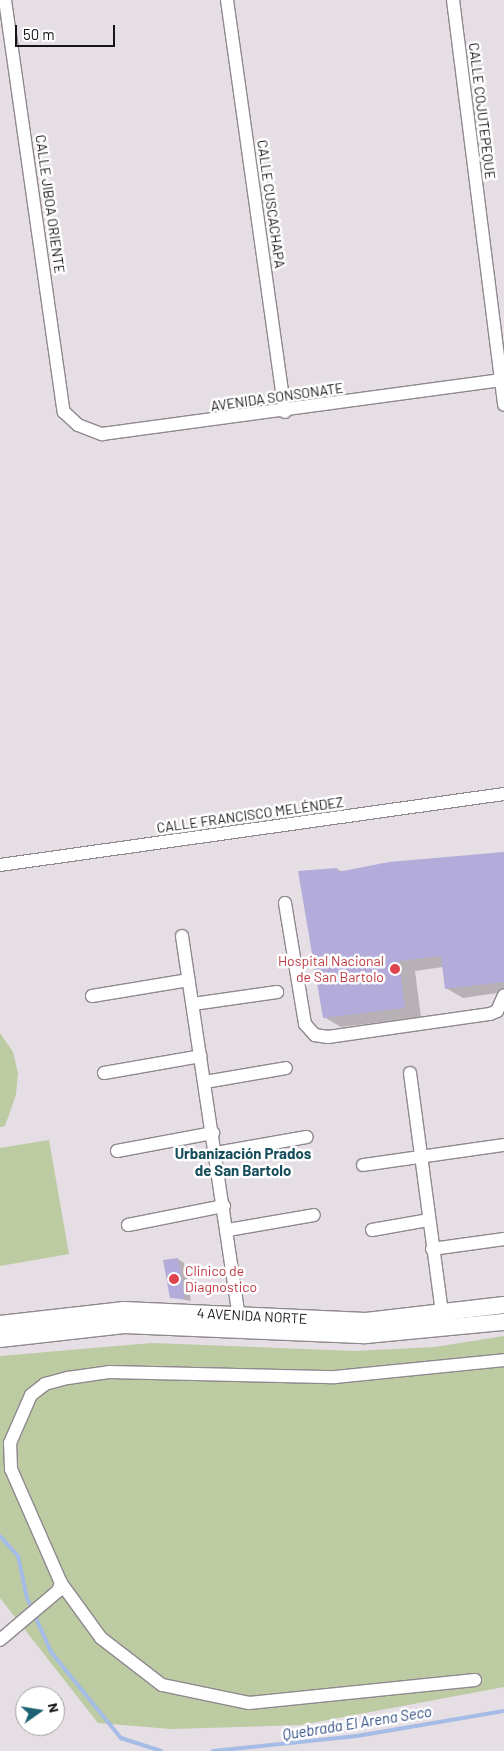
<!DOCTYPE html>
<html>
<head>
<meta charset="utf-8">
<style>
	body { margin:0 }
	#map { position:relative; width:504px; height:1751px; overflow:hidden; background:#e5dee4; font-family:Barlow,sans-serif }
	div>[style] { position:absolute }
	.green>* { inset:0; background:#bccba2 }
	.shadow>* { inset:0; background:#0003 }
	.stream>* { height:4px; margin:-2px; padding:0 2px; transform-origin:2px; border-radius:2px; background:#a5bce7 }
	.building>* { inset:0; background:#b3abd9 }
	.roads { filter:drop-shadow(1px 0 #8f888e) drop-shadow(-1px 0 #8f888e) drop-shadow(0 1px #8f888e) drop-shadow(0 -1px #8f888e) }
	.minor>* { height:12px; margin:-6px; padding:0 6px; transform-origin:6px; border-radius:6px; background:#fff }
	.major>* { height:16px; margin:-8px; padding:0 8px; transform-origin:8px; border-radius:8px; background:#fff }
	.dots>* { width:14px; height:14px; translate:-50% -50%; box-sizing:border-box; border:2px solid #fff; border-radius:50% }
	span { translate:-50% -50%; white-space:nowrap; text-align:center; line-height:1.15; -webkit-text-stroke:5px #fff; paint-order:stroke }
	.street-label { font-size:14px; color:#171417 }
	.health-label { font-size:14px; color:#be3a42 }
	.right { translate:-100% -50%; text-align:right }
	.left { translate:0 -50%; text-align:left }
	.neighbourhood-label { font-size:15px; color:#154d5a; font-weight:700 }
	.water-label { font-size:15px; color:#2f4b81; font-style:italic }
	.north { position:absolute; left:15px; top:1686px; width:50px; height:50px; box-sizing:border-box; background:#fff; border:1px solid #a2a1a2; border-radius:50%; rotate:77deg; font-size:14px; font-weight:700; line-height:20px; text-align:center; color:#171417 }
	.north::after { content:''; display:block; margin:auto; width:18px; height:22px; background:#1c6273; clip-path:polygon(50% 0,100% 100%,50% 72%,0 100%) }
	.scale { position:absolute; left:15px; top:25px; width:100px; height:22px; box-sizing:border-box; border:2px solid #171417; border-top:0; padding-left:6px; font-size:15px; line-height:18px; white-space:nowrap; color:#171417; -webkit-text-stroke:4px #fff; paint-order:stroke }
</style>
</head>
<body>
<div id="map">
	<div class="green">
		<i style="clip-path:polygon(0 1033px,13px 1052px,18px 1073px,16px 1095px,5px 1126px,0 1127px)"></i>
		<i style="clip-path:polygon(49px 1140px,69px 1254px,0 1266px,0 1148px)"></i>
		<i style="clip-path:polygon(504px 1336px,504px 1687px,301px 1725px,171px 1729px,98px 1723px,0 1598px,0 1356px,152px 1343px,355px 1351px,435px 1347px)"></i>
	</div>
	<div class="shadow">
		<i style="clip-path:polygon(504px 852px,504px 992px,463px 998px,446px 988px,443px 967px,415px 971px,421px 1017px,341px 1027px,324px 1017px,337px 869px,343px 872px)"></i>
		<i style="clip-path:polygon(178px 1259px,184px 1263px,191px 1301px,171px 1297px)"></i>
	</div>
	<div class="stream">
		<i style="left:0;top:1536px;width:27px;rotate:48deg"></i>
		<i style="left:18px;top:1556px;width:43px;rotate:77.9deg"></i>
		<i style="left:27px;top:1598px;width:59px;rotate:66deg"></i>
		<i style="left:51px;top:1652px;width:111px;rotate:50.9deg"></i>
		<i style="left:121px;top:1738px;width:42px;rotate:18deg"></i>
		<i style="left:213px;top:1751px;width:145px;rotate:-5.9deg"></i>
		<i style="left:357px;top:1736px;width:149px;rotate:-9.7deg"></i>
	</div>
	<div class="building">
		<i style="clip-path:polygon(504px 852px,504px 982px,445px 989px,441px 956px,399px 961px,405px 1008px,323px 1018px,298px 871px,337px 868px,338px 872px,389px 862px)"></i>
		<i style="clip-path:polygon(178px 1258px,185px 1299px,170px 1298px,163px 1260px)"></i>
	</div>
	<div class="roads">
		<div class="minor">
			<i style="left:5px;top:0;width:416px;rotate:81.9deg"></i>
			<i style="left:64px;top:412px;width:19px;rotate:43deg"></i>
			<i style="left:78px;top:425px;width:26px;rotate:21deg"></i>
			<i style="left:102px;top:434px;width:403px;rotate:-7.7deg"></i>
			<i style="left:227px;top:0;width:416px;rotate:82deg"></i>
			<i style="left:453px;top:0;width:408px;rotate:82.8deg"></i>
			<i style="left:0;top:865px;width:509px;rotate:-8.02deg"></i>
			<i style="left:285px;top:903px;width:123px;rotate:80.6deg"></i>
			<i style="left:305px;top:1024px;width:15px;rotate:48deg"></i>
			<i style="left:315px;top:1035px;width:13px;rotate:9deg"></i>
			<i style="left:328px;top:1037px;width:164px;rotate:-8.1deg"></i>
			<i style="left:490px;top:1014px;width:8px;rotate:-23deg"></i>
			<i style="left:497px;top:1011px;width:17px;rotate:-66deg"></i>
			<i style="left:182px;top:936px;width:392px;rotate:81.5deg"></i>
			<i style="left:92px;top:996px;width:98px;rotate:-9.4deg"></i>
			<i style="left:193px;top:1004px;width:85px;rotate:-8.1deg"></i>
			<i style="left:104px;top:1073px;width:98px;rotate:-9.9deg"></i>
			<i style="left:410px;top:1073px;width:250px;rotate:82.4deg"></i>
			<i style="left:205px;top:1082px;width:82px;rotate:-9.8deg"></i>
			<i style="left:117px;top:1151px;width:98px;rotate:-10.6deg"></i>
			<i style="left:216px;top:1153px;width:92px;rotate:-10deg"></i>
			<i style="left:363px;top:1165px;width:142px;rotate:-8.1deg"></i>
			<i style="left:128px;top:1225px;width:98px;rotate:-11.2deg"></i>
			<i style="left:228px;top:1230px;width:87px;rotate:-9.9deg"></i>
			<i style="left:372px;top:1230px;width:58px;rotate:-10deg"></i>
			<i style="left:432px;top:1249px;width:73px;rotate:-7.9deg"></i>
			<i style="left:0;top:1640px;width:76px;rotate:-40.2deg"></i>
			<i style="left:58px;top:1591px;width:9px;rotate:-69deg"></i>
			<i style="left:475px;top:1680px;width:227px;rotate:174.2deg"></i>
			<i style="left:249px;top:1703px;width:89px;rotate:-168.3deg"></i>
			<i style="left:162px;top:1685px;width:77px;rotate:-142.4deg"></i>
			<i style="left:101px;top:1638px;width:68px;rotate:-126deg"></i>
			<i style="left:61px;top:1583px;width:124px;rotate:-113.7deg"></i>
			<i style="left:11px;top:1469px;width:26px;rotate:-92deg"></i>
			<i style="left:10px;top:1443px;width:52px;rotate:-66.4deg"></i>
			<i style="left:31px;top:1395px;width:18px;rotate:-38deg"></i>
			<i style="left:45px;top:1384px;width:24px;rotate:-15deg"></i>
			<i style="left:68px;top:1378px;width:41px;rotate:-8.3deg"></i>
			<i style="left:109px;top:1372px;width:226px;rotate:1.3deg"></i>
			<i style="left:335px;top:1377px;width:170px;rotate:-5.7deg"></i>
		</div>
		<div class="major">
			<i style="left:0;top:1324px;width:125px;rotate:-6.4deg"></i>
			<i style="left:124px;top:1310px;width:242px;rotate:2.6deg"></i>
			<i style="left:366px;top:1321px;width:139px;rotate:-6.6deg"></i>
			<i style="left:0;top:1339px;width:125px;rotate:-6.4deg"></i>
			<i style="left:124px;top:1325px;width:242px;rotate:2.4deg"></i>
			<i style="left:366px;top:1335px;width:139px;rotate:-5.4deg"></i>
		</div>
	</div>
	<div class="dots">
		<i style="left:395px;top:969px;background:#e0444e"></i>
		<i style="left:174px;top:1279px;background:#e0444e"></i>
	</div>
	<div class="street-label">
		<span style="left:482px;top:111px;rotate:83deg">CALLE COJUTEPEQUE</span>
		<span style="left:50px;top:204px;rotate:82deg">CALLE JIBOA ORIENTE</span>
		<span style="left:271px;top:204px;rotate:82deg">CALLE CUSCACHAPA</span>
		<span style="left:277px;top:397px;rotate:-8deg">AVENIDA SONSONATE</span>
		<span style="left:250px;top:815px;rotate:-8deg">CALLE FRANCISCO MELÉNDEZ</span>
		<span style="left:252px;top:1316px;rotate:3deg">4 AVENIDA NORTE</span>
	</div>
	<div class="health-label">
		<span class="right" style="left:384px;top:969px">Hospital Nacional<br>de San Bartolo</span>
		<span class="left" style="left:185px;top:1279px">Clinico de<br>Diagnostico</span>
	</div>
	<div class="neighbourhood-label">
		<span style="left:243px;top:1162px">Urbanización Prados<br>de San Bartolo</span>
	</div>
	<div class="water-label">
		<span style="left:357px;top:1723px;rotate:-9deg">Quebrada El Arena Seco</span>
	</div>
	<div class="north">N</div>
	<div class="scale">50 m</div>
</div>
</body>
</html>
